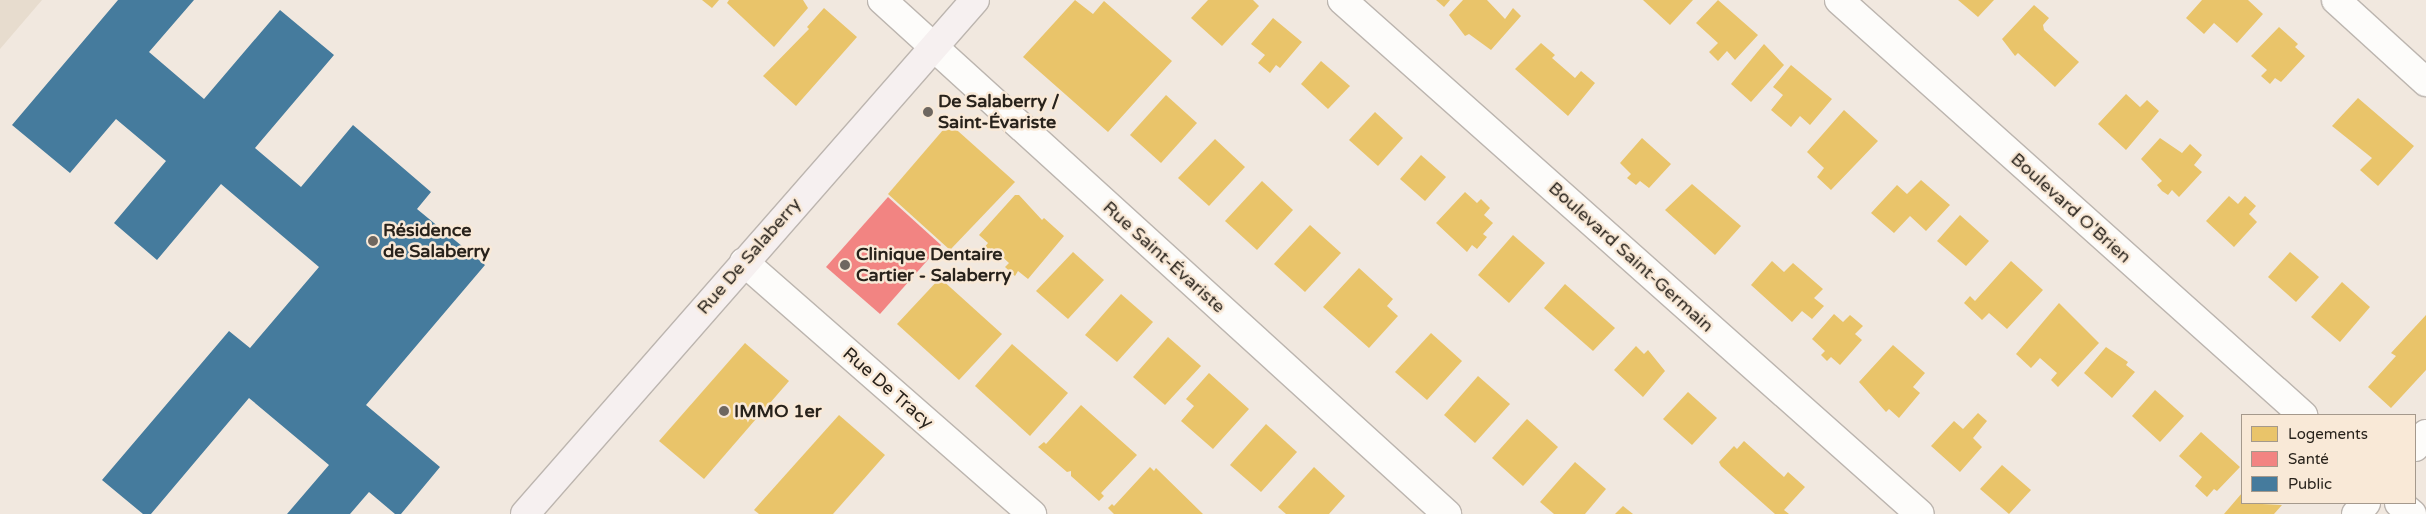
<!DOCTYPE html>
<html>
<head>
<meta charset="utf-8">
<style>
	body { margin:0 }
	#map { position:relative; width:2426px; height:514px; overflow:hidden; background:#f1e8df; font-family:"Varela Round",sans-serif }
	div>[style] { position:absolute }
	.medical>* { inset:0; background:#e7dcce }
	.homes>* { inset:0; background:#e9c46a }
	.health>* { inset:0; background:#f28482 }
	.public>* { inset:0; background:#457b9d }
	.roads { filter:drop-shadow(1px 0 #bcb5af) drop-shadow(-1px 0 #bcb5af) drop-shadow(0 1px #bcb5af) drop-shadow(0 -1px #bcb5af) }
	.minor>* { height:28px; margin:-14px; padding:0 14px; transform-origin:14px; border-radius:14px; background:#fdfcfa }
	.major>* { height:28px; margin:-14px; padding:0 14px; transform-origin:14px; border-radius:14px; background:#f6f0f0 }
	.dots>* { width:14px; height:14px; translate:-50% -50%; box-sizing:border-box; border:2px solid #f9e9d7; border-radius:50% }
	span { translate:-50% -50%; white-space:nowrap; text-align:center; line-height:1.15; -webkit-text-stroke:5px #f9e9d7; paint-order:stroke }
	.poi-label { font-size:18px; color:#28221b; font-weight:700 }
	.left { translate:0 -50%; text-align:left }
	.street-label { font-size:18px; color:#28221b }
	.legend { position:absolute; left:2241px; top:414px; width:175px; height:90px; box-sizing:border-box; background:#f9e9d7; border:1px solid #a5998c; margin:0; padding:6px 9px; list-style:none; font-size:15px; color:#28221b }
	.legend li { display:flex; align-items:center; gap:10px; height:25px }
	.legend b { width:25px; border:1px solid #a5998c }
</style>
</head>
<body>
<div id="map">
	<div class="medical">
		<i style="clip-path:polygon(0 0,42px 0,0 49px)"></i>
	</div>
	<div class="homes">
		<i style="clip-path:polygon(702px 0,719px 0,712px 8px)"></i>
		<i style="clip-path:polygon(729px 0,803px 0,808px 8px,774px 47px,727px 3px)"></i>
		<i style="clip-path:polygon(1075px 0,1093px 14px,1104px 1px,1172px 61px,1108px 132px,1023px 57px)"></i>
		<i style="clip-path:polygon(1208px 0,1253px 0,1259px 6px,1222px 46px,1191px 18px)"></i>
		<i style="clip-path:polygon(1436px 0,1450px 0,1444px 7px)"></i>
		<i style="clip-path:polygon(1463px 0,1487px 0,1505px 19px,1513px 8px,1521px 16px,1491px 50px,1469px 34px,1465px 36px,1449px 15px)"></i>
		<i style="clip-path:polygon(1643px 0,1693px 0,1670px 25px)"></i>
		<i style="clip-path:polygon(1718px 0,1758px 35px,1735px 60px,1727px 51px,1718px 61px,1709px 52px,1718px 43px,1696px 23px)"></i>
		<i style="clip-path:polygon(1958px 0,1994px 0,1978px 17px)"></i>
		<i style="clip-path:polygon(2202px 0,2248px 0,2263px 14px,2237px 43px,2214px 23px,2204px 34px,2186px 18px)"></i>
		<i style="clip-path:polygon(2034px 5px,2049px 18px,2043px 25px,2044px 30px,2079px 62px,2055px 87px,2018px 53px,2015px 56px,2002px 39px)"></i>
		<i style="clip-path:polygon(824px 8px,857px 37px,796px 106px,763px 76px,809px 29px,807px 27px)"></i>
		<i style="clip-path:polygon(1273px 18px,1302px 42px,1280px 68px,1276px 65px,1270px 73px,1258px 63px,1265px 55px,1251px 44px)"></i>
		<i style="clip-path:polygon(2279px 27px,2298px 44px,2295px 47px,2305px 56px,2281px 82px,2275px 78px,2270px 84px,2261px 76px,2267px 70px,2251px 56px)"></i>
		<i style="clip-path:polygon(1541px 43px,1555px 55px,1552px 58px,1575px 78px,1581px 71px,1595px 83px,1568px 116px,1515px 69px)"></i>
		<i style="clip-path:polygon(1764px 44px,1784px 65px,1751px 102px,1731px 84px)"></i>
		<i style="clip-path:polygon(1321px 61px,1350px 86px,1328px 109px,1301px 84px)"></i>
		<i style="clip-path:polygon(1791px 65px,1832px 99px,1810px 125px,1800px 116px,1791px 127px,1771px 110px,1783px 95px,1773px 87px)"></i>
		<i style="clip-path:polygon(2126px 94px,2140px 107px,2147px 100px,2159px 111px,2126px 150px,2098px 124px)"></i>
		<i style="clip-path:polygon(1166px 95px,1197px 123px,1161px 163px,1130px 135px)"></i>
		<i style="clip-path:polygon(2358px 98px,2414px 146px,2378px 186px,2360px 170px,2372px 158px,2332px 126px)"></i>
		<i style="clip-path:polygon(1844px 110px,1878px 141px,1831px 190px,1817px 177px,1824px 168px,1807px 152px)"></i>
		<i style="clip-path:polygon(1375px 112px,1403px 138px,1378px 166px,1349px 140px)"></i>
		<i style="clip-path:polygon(949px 123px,1015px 182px,950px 250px,888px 194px)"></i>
		<i style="clip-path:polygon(1642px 138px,1671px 164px,1649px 188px,1640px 181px,1636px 185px,1627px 178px,1631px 174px,1620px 163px)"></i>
		<i style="clip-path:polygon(2160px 138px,2182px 153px,2190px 144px,2202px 155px,2194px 165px,2202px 172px,2179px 197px,2172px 190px,2168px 195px,2162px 191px,2157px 185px,2162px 181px,2141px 159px)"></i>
		<i style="clip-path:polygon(1215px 139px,1245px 167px,1209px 206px,1178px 178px)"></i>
		<i style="clip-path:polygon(1421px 155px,1446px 177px,1425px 201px,1400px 179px)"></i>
		<i style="clip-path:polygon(1921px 180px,1950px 205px,1926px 231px,1910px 216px,1894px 233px,1871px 213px,1897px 185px,1907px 194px)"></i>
		<i style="clip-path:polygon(1262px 181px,1293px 210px,1257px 250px,1225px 221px)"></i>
		<i style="clip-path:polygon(1692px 184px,1741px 226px,1715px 255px,1665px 210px)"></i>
		<i style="clip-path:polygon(1465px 192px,1477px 203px,1481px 199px,1490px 208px,1484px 215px,1493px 223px,1483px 234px,1487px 237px,1477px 249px,1472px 245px,1467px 252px,1436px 223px)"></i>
		<i style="clip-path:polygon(1015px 195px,1019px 195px,1042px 220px,1044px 218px,1064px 236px,1028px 279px,1018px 271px,1015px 276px,1005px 267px,1009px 263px,997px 252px,993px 256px,984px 248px,988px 243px,979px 235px)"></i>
		<i style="clip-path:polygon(2229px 196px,2238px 204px,2245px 196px,2256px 206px,2249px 214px,2257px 222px,2234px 247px,2206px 221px)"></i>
		<i style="clip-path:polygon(1960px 215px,1989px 241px,1966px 266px,1937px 241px)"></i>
		<i style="clip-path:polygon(1310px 225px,1341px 253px,1305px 292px,1274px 264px)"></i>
		<i style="clip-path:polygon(1513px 235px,1545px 263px,1509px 303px,1478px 275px)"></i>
		<i style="clip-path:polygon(1073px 252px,1104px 280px,1068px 319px,1036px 291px)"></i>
		<i style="clip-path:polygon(2290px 252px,2319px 277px,2296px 302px,2268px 277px)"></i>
		<i style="clip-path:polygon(1772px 261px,1784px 272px,1793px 263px,1823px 289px,1814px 298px,1824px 306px,1812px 319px,1802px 311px,1792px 322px,1751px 285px)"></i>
		<i style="clip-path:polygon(2011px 261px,2043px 290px,2007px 329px,1989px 313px,1982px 320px,1964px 303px,1970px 296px,1975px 301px)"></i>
		<i style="clip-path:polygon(1359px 268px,1393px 299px,1387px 306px,1398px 316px,1369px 348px,1323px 307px)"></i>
		<i style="clip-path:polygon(940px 278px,1002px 334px,959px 380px,897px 324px)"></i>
		<i style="clip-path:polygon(2342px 282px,2370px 307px,2340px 342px,2311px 317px)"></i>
		<i style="clip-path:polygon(1565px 284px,1615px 328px,1593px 351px,1544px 308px)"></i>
		<i style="clip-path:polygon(1121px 294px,1153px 322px,1117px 362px,1085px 335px)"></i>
		<i style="clip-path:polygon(2059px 303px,2099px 343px,2058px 387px,2051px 380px,2057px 373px,2040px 358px,2031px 368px,2016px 354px)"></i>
		<i style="clip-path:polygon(1834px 314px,1843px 322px,1850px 315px,1863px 326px,1855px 334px,1862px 340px,1840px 365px,1831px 357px,1827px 361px,1821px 355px,1825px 351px,1812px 339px)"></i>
		<i style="clip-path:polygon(2426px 315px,2426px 370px,2391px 408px,2368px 387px,2396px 356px,2391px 353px)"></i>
		<i style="clip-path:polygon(1431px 333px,1462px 361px,1427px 400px,1395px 372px)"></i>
		<i style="clip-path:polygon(1168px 337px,1201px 366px,1165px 405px,1133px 377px)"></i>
		<i style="clip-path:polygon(745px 343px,789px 381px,704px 479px,659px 441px)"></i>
		<i style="clip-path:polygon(1012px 344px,1068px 393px,1030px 436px,975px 386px)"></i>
		<i style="clip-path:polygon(1893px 345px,1925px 373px,1913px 387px,1920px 393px,1899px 418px,1889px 409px,1886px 412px,1859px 382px)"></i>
		<i style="clip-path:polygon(1636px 346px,1644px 354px,1648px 350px,1665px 371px,1643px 397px,1614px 370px)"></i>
		<i style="clip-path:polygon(2106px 347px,2128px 362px,2126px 365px,2135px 372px,2112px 398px,2084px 373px)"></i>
		<i style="clip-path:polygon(1209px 373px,1249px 409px,1213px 449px,1181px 421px,1194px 406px,1186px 399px)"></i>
		<i style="clip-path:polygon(1478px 376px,1510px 404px,1475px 443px,1444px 415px)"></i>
		<i style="clip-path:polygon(2155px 390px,2184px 416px,2160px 442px,2132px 416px)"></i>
		<i style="clip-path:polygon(1688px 392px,1717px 418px,1692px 445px,1663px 419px)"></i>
		<i style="clip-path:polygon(1081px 405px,1137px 455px,1101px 493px,1104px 496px,1099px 501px,1071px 476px,1071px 471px,1067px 472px,1038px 447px,1044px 442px,1046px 444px)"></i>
		<i style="clip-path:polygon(1978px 413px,1987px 421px,1973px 438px,1982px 447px,1960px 472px,1931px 446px,1954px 421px,1963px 429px)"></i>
		<i style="clip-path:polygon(839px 415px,885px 455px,833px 514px,759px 514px,754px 510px)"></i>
		<i style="clip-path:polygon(1527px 419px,1558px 447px,1523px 486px,1492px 458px)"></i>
		<i style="clip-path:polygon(1266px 424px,1297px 452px,1261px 492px,1230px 465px)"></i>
		<i style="clip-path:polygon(2201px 432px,2240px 467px,2217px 491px,2214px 489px,2207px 497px,2195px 486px,2202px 477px,2179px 456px)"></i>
		<i style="clip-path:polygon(1744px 441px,1784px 477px,1788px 472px,1805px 487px,1784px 510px,1789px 514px,1775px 514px,1721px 466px,1719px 462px,1734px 446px,1737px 449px)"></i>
		<i style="clip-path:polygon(1575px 462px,1606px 489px,1585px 514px,1554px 514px,1540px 502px)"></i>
		<i style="clip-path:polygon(2002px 465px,2031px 490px,2009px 514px,1980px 489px)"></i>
		<i style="clip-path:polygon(1150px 467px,1154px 471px,1156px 468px,1203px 514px,1114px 514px,1108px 508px,1112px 504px,1114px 506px)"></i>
		<i style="clip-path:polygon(1314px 467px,1345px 496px,1329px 514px,1286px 514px,1278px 507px)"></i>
		<i style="clip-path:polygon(2242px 493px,2242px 503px,2282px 505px,2274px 514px,2224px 514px)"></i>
		<i style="clip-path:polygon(1623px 506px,1633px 514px,1615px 514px)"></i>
	</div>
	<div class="health">
		<i style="clip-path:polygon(888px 197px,941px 245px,880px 314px,826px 267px)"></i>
	</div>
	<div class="public">
		<i style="clip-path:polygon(118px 0,194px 0,149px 52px,204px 99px,280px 10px,334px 55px,255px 148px,301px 187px,353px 125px,431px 192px,417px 209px,485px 265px,366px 405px,440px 467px,401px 514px,395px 514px,369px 492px,350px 514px,287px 514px,329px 465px,249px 398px,151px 514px,143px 514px,102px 480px,229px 331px,250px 348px,319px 267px,221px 184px,157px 260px,114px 223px,166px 161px,116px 119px,70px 173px,12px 125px)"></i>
	</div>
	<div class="roads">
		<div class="minor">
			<i style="left:882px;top:0;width:764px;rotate:42.29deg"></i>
			<i style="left:1342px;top:0;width:773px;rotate:41.65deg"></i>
			<i style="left:1839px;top:0;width:623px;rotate:41.81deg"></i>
			<i style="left:2336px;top:0;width:122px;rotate:42.3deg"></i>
			<i style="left:744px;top:262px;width:383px;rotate:41.2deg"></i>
			<i style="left:2415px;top:447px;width:17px;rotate:-50deg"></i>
			<i style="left:2399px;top:503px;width:17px;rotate:40deg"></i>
			<i style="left:2356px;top:514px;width:15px;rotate:-48deg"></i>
		</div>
		<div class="major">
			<i style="left:525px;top:514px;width:683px;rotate:-48.8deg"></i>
		</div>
	</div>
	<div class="dots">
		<i style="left:928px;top:112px;background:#6e6760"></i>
		<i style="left:373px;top:241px;background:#6e6760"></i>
		<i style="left:845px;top:265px;background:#6e6760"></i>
		<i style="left:724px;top:411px;background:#6e6760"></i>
	</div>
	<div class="poi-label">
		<span class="left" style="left:938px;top:112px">De Salaberry /<br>Saint-Évariste</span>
		<span class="left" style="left:383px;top:241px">Résidence<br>de Salaberry</span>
		<span class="left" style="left:856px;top:265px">Clinique Dentaire<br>Cartier - Salaberry</span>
		<span class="left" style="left:734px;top:411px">IMMO 1er</span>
	</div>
	<div class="street-label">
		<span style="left:2071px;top:208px;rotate:42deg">Boulevard O'Brien</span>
		<span style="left:749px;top:256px;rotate:-49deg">Rue De Salaberry</span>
		<span style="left:1164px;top:257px;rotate:42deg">Rue Saint-Évariste</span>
		<span style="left:1631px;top:257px;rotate:42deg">Boulevard Saint-Germain</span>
		<span style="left:888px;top:388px;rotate:41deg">Rue De Tracy</span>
	</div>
	<ul class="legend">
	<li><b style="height:14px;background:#e9c46a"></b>Logements</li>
	<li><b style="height:14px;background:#f28482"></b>Santé</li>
	<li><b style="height:14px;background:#457b9d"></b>Public</li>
	</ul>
</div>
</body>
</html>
